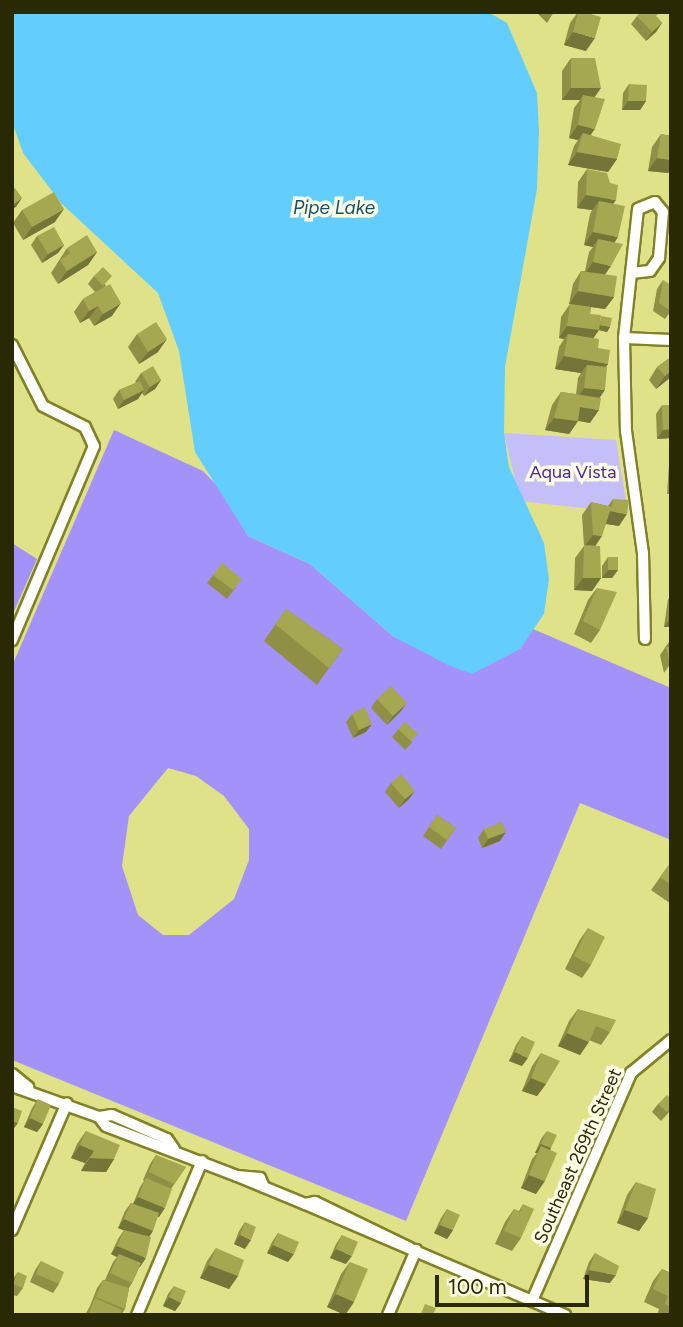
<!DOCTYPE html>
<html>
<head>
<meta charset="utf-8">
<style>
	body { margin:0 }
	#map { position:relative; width:683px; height:1327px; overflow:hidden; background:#e0e28a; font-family:Figtree,sans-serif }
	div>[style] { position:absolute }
	.green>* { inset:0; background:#c5bff9 }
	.forest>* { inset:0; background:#a392fa }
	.water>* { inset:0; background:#63cefd }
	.roads { filter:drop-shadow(2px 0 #818128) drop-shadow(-2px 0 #818128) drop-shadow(0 2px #818128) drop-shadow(0 -2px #818128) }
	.street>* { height:10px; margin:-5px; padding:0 5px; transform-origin:5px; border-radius:5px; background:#fff }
	.wall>* { inset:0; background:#8f9046 }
	.shaded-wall>* { inset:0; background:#747639 }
	.building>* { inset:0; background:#a6a851 }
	span { translate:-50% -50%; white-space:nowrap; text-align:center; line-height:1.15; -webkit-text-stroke:7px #fdfee5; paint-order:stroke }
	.park-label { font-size:18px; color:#4a269d }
	.street-label { font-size:18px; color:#292904 }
	.water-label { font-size:19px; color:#145068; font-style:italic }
	.frame { position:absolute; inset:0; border:14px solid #292904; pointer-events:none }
	.scale { position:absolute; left:435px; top:1275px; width:154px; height:32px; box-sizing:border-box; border:4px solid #292904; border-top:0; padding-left:9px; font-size:21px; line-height:24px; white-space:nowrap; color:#292904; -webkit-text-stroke:5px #fdfee5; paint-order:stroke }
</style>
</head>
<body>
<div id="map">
	<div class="green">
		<i style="clip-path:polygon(504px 433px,616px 440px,628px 513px,520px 501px)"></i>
	</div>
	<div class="forest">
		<i style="clip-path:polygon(evenodd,114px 430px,203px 471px,227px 496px,248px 536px,310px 564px,394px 637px,520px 649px,533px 629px,671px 688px,671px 840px,580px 803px,406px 1221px,12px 1060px,12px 666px,114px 430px,168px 768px,196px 776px,224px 796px,249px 829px,249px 860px,234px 899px,189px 935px,163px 935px,138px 915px,122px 866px,129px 816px,168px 768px)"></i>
		<i style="clip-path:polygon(12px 543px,37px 559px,12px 616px)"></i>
	</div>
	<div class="water">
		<i style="clip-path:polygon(12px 12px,488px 12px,507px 23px,537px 93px,539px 131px,537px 189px,505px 367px,504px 433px,509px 467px,544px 543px,549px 579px,544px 614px,520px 649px,472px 674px,448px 665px,394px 637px,310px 564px,248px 536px,195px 452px,179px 351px,158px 293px,62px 204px,23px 153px,12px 121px)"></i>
	</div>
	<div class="roads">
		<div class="street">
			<i style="left:631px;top:273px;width:19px;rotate:-6deg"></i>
			<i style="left:650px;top:271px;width:16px;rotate:-55deg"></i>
			<i style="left:659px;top:258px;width:46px;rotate:-85deg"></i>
			<i style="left:663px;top:212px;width:13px;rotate:-129deg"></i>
			<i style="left:655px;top:202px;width:18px;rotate:158deg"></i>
			<i style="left:638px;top:209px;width:130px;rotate:96.2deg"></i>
			<i style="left:624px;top:338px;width:93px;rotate:88.8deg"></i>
			<i style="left:626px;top:431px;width:123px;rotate:82.1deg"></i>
			<i style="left:643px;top:553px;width:86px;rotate:88.7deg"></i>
			<i style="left:624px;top:338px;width:47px;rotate:2.4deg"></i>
			<i style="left:12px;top:345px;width:68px;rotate:63.1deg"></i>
			<i style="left:43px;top:406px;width:47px;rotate:26.6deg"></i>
			<i style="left:85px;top:427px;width:21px;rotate:65deg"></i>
			<i style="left:94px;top:446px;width:211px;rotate:112.9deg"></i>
			<i style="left:12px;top:1074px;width:21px;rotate:39deg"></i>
			<i style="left:12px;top:1086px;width:92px;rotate:19.6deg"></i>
			<i style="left:174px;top:1149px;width:12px;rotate:-125deg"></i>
			<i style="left:167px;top:1139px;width:60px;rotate:-156.4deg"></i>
			<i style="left:112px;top:1115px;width:13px;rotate:171deg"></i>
			<i style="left:99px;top:1117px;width:11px;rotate:52deg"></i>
			<i style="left:106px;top:1126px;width:140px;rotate:20.9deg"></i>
			<i style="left:264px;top:1187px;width:10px;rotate:-114deg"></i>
			<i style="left:260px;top:1178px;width:23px;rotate:-175deg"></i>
			<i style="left:237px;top:1176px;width:74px;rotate:22.4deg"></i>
			<i style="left:12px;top:1230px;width:138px;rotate:-66.6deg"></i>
			<i style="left:410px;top:1248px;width:106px;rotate:-154.2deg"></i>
			<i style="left:315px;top:1202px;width:10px;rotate:169deg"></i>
			<i style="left:305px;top:1204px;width:283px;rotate:23.1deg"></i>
			<i style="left:532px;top:1301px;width:249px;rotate:-66.5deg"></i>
			<i style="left:631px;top:1073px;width:52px;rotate:-39.5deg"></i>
			<i style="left:137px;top:1315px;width:167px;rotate:-67.1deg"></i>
			<i style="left:388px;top:1315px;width:71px;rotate:-66.7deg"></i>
		</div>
	</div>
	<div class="wall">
		<i style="clip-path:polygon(536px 12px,554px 12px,547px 23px)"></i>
		<i style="clip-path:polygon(578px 12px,584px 12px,586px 51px,564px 45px,570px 23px)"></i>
		<i style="clip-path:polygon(637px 16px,657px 17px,662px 23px,656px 32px,646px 41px,631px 24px)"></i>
		<i style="clip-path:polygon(571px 58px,595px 98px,591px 135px,617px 159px,608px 172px,568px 165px,574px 146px,578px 140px,569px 138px,574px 108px,580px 100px,562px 100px,562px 71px)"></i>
		<i style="clip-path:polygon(629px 84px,646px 101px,640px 110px,622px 110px,623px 93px)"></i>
		<i style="clip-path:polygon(661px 134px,671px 136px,671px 170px,668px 173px,648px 171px,652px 147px)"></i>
		<i style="clip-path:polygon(587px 169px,613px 204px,615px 242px,605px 275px,614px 297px,605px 309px,591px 307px,590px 314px,610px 327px,607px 332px,599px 330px,593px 338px,598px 348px,608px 364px,606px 367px,599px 398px,590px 423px,578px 421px,569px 434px,545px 430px,552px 405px,561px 392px,576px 394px,578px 378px,581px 373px,555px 369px,559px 347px,564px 339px,559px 338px,561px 317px,570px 304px,586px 306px,569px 304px,573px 284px,581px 271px,585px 271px,589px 252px,593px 247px,584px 245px,590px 214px,592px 210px,577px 208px,578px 182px)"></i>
		<i style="clip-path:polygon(22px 210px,55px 222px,23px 240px,13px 223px)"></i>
		<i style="clip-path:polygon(37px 236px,64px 245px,58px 253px,42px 263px,31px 245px)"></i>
		<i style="clip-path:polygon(67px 248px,97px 252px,88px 265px,58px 284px,51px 273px)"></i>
		<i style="clip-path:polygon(94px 276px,106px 285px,104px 288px,112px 316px,94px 326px,89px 318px,80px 323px,74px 312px,83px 299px,95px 292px,88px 284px)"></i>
		<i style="clip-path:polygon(663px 280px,671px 311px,665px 319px,653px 311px,657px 289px)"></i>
		<i style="clip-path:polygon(137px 334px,158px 352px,139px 364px,128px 347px)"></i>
		<i style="clip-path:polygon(671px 357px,671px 377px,656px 389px,649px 380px,657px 367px)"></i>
		<i style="clip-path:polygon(141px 373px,161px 380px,155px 389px,144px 396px,142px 393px,138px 399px,118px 409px,113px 399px,119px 390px,136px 383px,135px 382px)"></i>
		<i style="clip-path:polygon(662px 405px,671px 405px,671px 438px,657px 439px,656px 414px)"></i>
		<i style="clip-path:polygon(671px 461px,671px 494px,667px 494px,669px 464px)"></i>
		<i style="clip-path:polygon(613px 499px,619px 526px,606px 524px,595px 546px,601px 578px,592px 591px,574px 590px,575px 558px,584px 546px,582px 515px,591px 502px,608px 506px)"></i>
		<i style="clip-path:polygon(608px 557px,618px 570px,612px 578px,602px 578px,602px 566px)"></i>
		<i style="clip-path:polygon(213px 575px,236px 587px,227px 599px,207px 583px)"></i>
		<i style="clip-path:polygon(597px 588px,600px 630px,591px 643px,574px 634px,588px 600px)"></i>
		<i style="clip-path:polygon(671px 596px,671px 627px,664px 627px,668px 599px)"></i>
		<i style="clip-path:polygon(286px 609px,343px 649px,317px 685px,264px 641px)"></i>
		<i style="clip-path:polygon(671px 639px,671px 663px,664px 673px,660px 655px)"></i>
		<i style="clip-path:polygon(377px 699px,401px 711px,387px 725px,371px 708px)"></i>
		<i style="clip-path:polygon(352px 714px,366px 732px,353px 738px,346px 722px)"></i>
		<i style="clip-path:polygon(405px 722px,412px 743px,405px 750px,392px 737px)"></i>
		<i style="clip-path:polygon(391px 783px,409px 799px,399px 808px,385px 792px)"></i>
		<i style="clip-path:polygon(437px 815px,456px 828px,441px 849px,423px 836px)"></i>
		<i style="clip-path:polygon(484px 829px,500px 841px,482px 848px,478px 838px)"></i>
		<i style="clip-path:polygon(671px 862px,671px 904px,651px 890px)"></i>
		<i style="clip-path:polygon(588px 928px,591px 965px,582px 978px,565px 969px,579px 941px)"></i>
		<i style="clip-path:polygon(578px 1009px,610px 1032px,601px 1045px,589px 1040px,580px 1055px,558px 1046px,569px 1021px)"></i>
		<i style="clip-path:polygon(522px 1036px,522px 1066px,509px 1061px,516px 1045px)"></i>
		<i style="clip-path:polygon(541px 1053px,546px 1084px,537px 1096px,522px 1091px,532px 1066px)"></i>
		<i style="clip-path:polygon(38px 1099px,43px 1124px,37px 1132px,24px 1127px,32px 1108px)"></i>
		<i style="clip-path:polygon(671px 1099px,671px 1110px,661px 1121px,652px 1112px,658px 1104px)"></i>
		<i style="clip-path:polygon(86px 1131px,114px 1159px,106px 1172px,81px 1171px,85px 1163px,71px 1158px,77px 1144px)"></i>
		<i style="clip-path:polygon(547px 1131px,551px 1148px,536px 1194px,521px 1188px,532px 1159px,537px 1153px,535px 1153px,541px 1139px)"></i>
		<i style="clip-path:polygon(156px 1155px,186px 1167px,171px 1189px,159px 1217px,158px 1216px,149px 1237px,140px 1266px,132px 1283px,129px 1288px,125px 1309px,121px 1315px,85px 1315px,90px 1306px,97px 1288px,103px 1280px,105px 1280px,113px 1262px,117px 1257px,111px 1254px,118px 1239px,124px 1230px,118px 1228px,125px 1211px,131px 1203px,133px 1204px,140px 1187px,144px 1181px,143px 1180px,150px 1164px)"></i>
		<i style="clip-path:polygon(636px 1182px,648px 1218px,639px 1231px,617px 1223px,627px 1195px)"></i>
		<i style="clip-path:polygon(523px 1204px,521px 1238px,512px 1251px,495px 1244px,505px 1222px,514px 1209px,519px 1211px)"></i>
		<i style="clip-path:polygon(447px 1209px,453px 1230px,447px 1239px,434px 1233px,441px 1218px)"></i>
		<i style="clip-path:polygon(245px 1222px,245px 1249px,234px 1244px,239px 1231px)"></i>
		<i style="clip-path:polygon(278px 1233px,288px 1262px,267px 1253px,272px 1242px)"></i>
		<i style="clip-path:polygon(342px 1235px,346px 1264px,330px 1258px,336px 1244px)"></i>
		<i style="clip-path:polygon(216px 1248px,238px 1276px,229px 1289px,200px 1278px,207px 1261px)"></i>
		<i style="clip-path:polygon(595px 1253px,610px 1283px,583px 1279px,589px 1262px)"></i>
		<i style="clip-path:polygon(41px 1261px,59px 1284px,53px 1293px,30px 1282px,35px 1270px)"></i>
		<i style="clip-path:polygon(350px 1262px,354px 1302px,345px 1315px,327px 1307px,341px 1274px)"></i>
		<i style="clip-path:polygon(662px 1269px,671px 1273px,671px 1315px,657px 1315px,659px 1309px,644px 1302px,653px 1281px)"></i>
		<i style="clip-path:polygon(18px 1272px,23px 1288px,17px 1296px,12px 1295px,12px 1280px)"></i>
		<i style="clip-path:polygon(174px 1286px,181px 1303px,175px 1311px,163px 1306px,168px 1294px)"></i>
	</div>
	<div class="shaded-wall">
		<i style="clip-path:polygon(662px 23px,656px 32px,646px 41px,652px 32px)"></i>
		<i style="clip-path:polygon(573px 32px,595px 38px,586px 51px,564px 45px)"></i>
		<i style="clip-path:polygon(571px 88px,601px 88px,592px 101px,583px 95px,580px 100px,562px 100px)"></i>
		<i style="clip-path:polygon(628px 101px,646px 101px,640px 110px,622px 110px)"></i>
		<i style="clip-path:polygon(578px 125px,595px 129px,586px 141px,583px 133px,578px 140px,569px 138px)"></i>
		<i style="clip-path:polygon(577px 152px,617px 159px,608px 172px,568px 165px)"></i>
		<i style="clip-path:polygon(657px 158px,671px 160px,671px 170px,668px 173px,648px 171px)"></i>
		<i style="clip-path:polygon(586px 195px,616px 200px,607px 213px,599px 201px,592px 210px,577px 208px)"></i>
		<i style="clip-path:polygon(22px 198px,16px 207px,12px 209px,12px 205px)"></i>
		<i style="clip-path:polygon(64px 209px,55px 222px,23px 240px,32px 227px)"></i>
		<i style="clip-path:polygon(593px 232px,618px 237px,610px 250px,598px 239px,593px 247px,584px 245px)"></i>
		<i style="clip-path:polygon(64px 245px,58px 253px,42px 263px,48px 254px)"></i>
		<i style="clip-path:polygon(97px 252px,88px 265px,58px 284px,67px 271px)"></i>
		<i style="clip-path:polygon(593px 262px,611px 266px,602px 279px,584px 275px)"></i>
		<i style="clip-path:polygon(578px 291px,614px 297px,605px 309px,569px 304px)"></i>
		<i style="clip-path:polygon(121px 303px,112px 316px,94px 326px,103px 314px)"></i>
		<i style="clip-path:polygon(98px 306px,89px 318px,80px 323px,89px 311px)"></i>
		<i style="clip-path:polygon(599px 325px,610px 327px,607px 332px,599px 330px,590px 343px,568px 334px,564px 339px,559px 338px,567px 326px)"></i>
		<i style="clip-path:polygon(167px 339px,158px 352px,139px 364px,148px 352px)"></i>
		<i style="clip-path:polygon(564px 356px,608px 364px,599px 376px,587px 365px,581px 373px,555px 369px)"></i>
		<i style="clip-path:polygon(671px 371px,671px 377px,656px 389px,665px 376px)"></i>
		<i style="clip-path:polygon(161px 380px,155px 389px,144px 396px,150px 387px)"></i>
		<i style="clip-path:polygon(584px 388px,605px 390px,596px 403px,575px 401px)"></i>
		<i style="clip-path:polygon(144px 390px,138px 399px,118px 409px,124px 400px)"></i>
		<i style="clip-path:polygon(580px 407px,599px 410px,590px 423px,571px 419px)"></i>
		<i style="clip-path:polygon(554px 418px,578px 421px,569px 434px,545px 430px)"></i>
		<i style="clip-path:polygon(671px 429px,671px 438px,657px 439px,663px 430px)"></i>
		<i style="clip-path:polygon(610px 511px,627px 514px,619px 526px,601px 523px)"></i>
		<i style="clip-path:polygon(593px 535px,602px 536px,594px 548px,584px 547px)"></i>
		<i style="clip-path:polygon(608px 570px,618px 570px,612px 578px,602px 578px)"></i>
		<i style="clip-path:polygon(583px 578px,601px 578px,592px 591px,574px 590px)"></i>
		<i style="clip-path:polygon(671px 617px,671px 627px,664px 627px)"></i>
		<i style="clip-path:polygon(407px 703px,401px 711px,387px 725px,393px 716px)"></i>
		<i style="clip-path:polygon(372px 724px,366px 732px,353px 738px,359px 730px)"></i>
		<i style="clip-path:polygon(415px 791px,409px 799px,399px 808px,405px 799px)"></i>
		<i style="clip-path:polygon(506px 832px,500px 841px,482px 848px,488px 839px)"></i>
		<i style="clip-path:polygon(567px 1033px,589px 1042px,580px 1055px,558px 1046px)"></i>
		<i style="clip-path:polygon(515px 1052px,528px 1058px,522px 1066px,509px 1061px)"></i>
		<i style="clip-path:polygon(531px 1078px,546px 1084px,537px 1096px,522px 1091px)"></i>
		<i style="clip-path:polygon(30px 1118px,43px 1124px,37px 1132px,24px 1127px)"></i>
		<i style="clip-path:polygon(12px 1121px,18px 1123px,12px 1131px)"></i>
		<i style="clip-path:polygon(541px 1144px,551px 1148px,545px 1157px,541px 1146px,537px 1153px,535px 1153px)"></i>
		<i style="clip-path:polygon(80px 1145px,94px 1151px,85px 1163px,71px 1158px)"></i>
		<i style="clip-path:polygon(90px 1158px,114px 1159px,106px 1172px,81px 1171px)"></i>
		<i style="clip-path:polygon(529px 1175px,545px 1181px,536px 1194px,521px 1188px)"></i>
		<i style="clip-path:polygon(138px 1197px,165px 1208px,159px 1217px,132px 1205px)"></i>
		<i style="clip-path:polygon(625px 1210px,648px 1218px,639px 1231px,617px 1223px)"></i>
		<i style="clip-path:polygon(124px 1219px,153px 1231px,147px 1240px,118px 1228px)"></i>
		<i style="clip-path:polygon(440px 1225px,453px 1230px,447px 1239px,434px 1233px)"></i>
		<i style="clip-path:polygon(240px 1235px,251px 1240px,245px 1249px,234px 1244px)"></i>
		<i style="clip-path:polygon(273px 1245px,294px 1254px,288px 1262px,267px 1253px)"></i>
		<i style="clip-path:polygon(117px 1246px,146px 1258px,140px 1267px,119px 1254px,117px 1257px,111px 1254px)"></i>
		<i style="clip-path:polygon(336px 1249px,352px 1256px,346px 1264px,330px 1258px)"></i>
		<i style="clip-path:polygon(209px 1265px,238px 1276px,229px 1289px,200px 1278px)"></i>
		<i style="clip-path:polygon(589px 1270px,616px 1275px,610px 1283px,583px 1279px)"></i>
		<i style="clip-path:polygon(336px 1294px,354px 1302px,345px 1315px,327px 1307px)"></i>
		<i style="clip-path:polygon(169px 1297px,181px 1303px,175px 1311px,163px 1306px)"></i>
	</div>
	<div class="building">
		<i style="clip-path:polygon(578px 12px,584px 12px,601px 17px,595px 38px,573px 32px)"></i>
		<i style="clip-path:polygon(640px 12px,660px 12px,656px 16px,662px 23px,652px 32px,637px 16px)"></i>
		<i style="clip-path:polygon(571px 58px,595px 58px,601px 88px,571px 88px)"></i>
		<i style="clip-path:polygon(629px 84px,647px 85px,646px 101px,628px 101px)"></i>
		<i style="clip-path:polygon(583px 95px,605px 99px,595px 129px,578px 125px)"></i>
		<i style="clip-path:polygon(583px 133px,621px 144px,617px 159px,577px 152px)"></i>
		<i style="clip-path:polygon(661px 134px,671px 136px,671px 160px,657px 158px)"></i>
		<i style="clip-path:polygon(587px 169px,607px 173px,610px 183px,618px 185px,616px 200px,586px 195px)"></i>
		<i style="clip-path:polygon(15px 188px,22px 198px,12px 205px,12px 189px)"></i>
		<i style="clip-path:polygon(54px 192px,64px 209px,32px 227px,22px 210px)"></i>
		<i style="clip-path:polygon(599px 201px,625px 206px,618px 237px,593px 232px)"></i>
		<i style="clip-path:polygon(54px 227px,64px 245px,48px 254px,37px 236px)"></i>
		<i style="clip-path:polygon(87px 235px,97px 252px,67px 271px,60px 260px,70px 253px,67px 248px)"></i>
		<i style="clip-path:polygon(598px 239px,623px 244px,611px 266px,593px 262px)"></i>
		<i style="clip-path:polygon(103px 267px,112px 276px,103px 286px,94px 276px)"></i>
		<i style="clip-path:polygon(581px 271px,617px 276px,614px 297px,578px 291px)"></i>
		<i style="clip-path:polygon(663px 280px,671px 285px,671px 311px,659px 303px)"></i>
		<i style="clip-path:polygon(110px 284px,121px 303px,103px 314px,98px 306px,89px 311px,83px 299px)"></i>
		<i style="clip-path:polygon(570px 304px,591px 307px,590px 314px,601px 315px,599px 330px,567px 326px)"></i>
		<i style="clip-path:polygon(601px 316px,612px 318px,610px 327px,600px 325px)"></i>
		<i style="clip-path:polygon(156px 322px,167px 339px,148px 352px,137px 334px)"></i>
		<i style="clip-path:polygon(568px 334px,599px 339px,598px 348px,610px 350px,608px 364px,564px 356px)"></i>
		<i style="clip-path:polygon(671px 357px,671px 371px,665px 376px,657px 367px)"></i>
		<i style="clip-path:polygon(587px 365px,607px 367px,605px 390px,584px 388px)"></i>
		<i style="clip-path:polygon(153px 366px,161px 380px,150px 387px,141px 373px)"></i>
		<i style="clip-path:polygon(140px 381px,144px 390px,124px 400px,119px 390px)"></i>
		<i style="clip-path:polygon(561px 392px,601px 398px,599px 410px,580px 407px,578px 421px,554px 418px)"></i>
		<i style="clip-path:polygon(662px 405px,671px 405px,671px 429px,663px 430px)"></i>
		<i style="clip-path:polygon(613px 499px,629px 500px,627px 514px,610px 511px,602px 536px,593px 535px,591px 502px,612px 507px)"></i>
		<i style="clip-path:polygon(584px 545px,600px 546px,601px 578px,583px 578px)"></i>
		<i style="clip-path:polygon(608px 557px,618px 557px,618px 570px,608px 570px)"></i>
		<i style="clip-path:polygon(222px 563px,242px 579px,233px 590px,213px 575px)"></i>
		<i style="clip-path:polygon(597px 588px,617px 592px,600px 630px,583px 621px)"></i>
		<i style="clip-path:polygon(286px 609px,343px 649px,329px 668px,275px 624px)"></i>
		<i style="clip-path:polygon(666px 647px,671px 647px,670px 664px)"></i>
		<i style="clip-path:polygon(391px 686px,407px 703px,393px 716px,377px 699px)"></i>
		<i style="clip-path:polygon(365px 707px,372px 724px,359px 730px,352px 714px)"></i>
		<i style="clip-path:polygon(405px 722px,418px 734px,411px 741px,398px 729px)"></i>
		<i style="clip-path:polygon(401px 774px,415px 791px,405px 799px,391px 783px)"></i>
		<i style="clip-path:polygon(437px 815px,456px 828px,447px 840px,429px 827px)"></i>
		<i style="clip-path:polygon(502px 822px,506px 832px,488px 839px,484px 829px)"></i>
		<i style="clip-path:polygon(671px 862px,671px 885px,660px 877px)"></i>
		<i style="clip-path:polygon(588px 928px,605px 937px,591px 965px,574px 956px)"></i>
		<i style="clip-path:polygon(578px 1009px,616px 1020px,610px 1032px,596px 1026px,589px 1042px,567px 1033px)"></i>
		<i style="clip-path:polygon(522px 1036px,535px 1042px,528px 1058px,515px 1052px)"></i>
		<i style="clip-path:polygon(541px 1053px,560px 1061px,546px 1084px,531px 1078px)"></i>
		<i style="clip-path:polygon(667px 1095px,671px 1099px,671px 1108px,667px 1112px,658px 1104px)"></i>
		<i style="clip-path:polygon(38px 1099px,51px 1105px,43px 1124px,30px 1118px)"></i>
		<i style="clip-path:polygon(12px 1107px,22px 1111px,18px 1123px,12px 1121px)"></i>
		<i style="clip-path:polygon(86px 1131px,120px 1145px,114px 1159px,90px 1158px,94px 1151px,80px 1145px)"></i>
		<i style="clip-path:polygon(547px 1131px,557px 1135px,551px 1148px,541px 1144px)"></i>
		<i style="clip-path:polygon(541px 1146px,557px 1153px,545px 1181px,529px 1175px)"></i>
		<i style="clip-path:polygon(156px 1155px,186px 1167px,174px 1184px,149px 1172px)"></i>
		<i style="clip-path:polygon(146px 1178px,172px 1189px,165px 1208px,138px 1197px)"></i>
		<i style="clip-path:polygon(636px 1182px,656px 1189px,648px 1218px,625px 1210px)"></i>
		<i style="clip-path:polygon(131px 1203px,159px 1213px,153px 1231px,124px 1219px)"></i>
		<i style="clip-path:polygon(523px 1204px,534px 1209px,521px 1238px,504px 1231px,514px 1209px,520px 1212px)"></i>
		<i style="clip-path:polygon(447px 1209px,460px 1215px,453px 1230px,440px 1225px)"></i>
		<i style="clip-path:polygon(245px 1222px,256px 1227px,251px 1240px,240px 1235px)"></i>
		<i style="clip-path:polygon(124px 1230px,151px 1237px,146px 1258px,117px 1246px)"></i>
		<i style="clip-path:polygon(278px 1233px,299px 1242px,294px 1254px,273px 1245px)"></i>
		<i style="clip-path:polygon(342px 1235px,358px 1242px,352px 1256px,336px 1249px)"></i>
		<i style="clip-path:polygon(216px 1248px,244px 1260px,238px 1276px,209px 1265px)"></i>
		<i style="clip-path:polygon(595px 1253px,619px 1266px,616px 1275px,589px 1270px)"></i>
		<i style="clip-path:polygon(119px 1254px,141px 1263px,132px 1283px,110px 1273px)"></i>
		<i style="clip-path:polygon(41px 1261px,64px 1272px,59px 1284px,36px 1274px)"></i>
		<i style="clip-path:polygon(350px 1262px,368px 1269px,354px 1302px,336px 1294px)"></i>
		<i style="clip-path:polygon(662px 1269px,671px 1273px,671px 1307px,665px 1304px,668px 1296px,653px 1289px)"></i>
		<i style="clip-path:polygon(18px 1272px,27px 1276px,23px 1288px,13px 1284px)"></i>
		<i style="clip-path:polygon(103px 1280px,129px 1288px,125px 1309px,96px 1297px)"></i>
		<i style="clip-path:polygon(174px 1286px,186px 1291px,181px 1303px,169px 1297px)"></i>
		<i style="clip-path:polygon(95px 1298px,122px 1310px,120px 1315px,88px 1315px)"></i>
		<i style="clip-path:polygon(425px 1304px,436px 1308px,433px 1315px,421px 1314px)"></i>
	</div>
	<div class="park-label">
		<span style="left:573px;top:472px">Aqua Vista</span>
	</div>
	<div class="street-label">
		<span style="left:578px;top:1156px;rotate:-66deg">Southeast 269th Street</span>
	</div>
	<div class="water-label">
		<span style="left:334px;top:208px">Pipe Lake</span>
	</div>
	<div class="frame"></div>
	<div class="scale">100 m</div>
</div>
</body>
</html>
